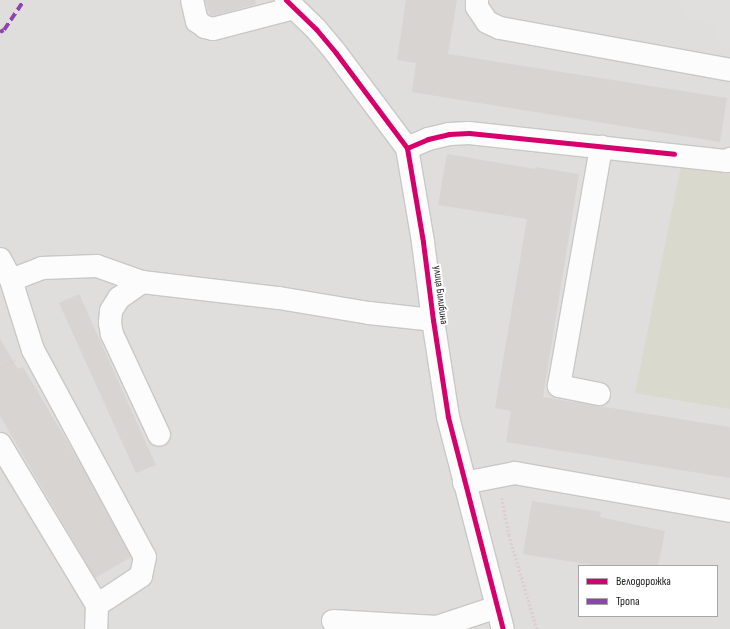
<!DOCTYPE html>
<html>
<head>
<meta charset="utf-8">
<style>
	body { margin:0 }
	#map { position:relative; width:730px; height:629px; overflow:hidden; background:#f0eeeb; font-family:"Sofia Sans Condensed",sans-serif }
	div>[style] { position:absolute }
	.residential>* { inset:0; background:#dfdedc }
	.construction>* { inset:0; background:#d9d9cd }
	.parking>* { inset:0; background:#e0dfde }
	.building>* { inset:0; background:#d7d4d2 }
	.path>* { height:2.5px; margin-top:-1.25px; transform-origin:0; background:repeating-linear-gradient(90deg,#dccecd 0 2px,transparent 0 4px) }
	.roads { filter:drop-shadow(1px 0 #c9c8c7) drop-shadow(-1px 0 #c9c8c7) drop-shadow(0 1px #c9c8c7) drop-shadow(0 -1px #c9c8c7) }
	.minor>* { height:22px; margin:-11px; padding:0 11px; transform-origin:11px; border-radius:11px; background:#fdfcfc }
	.quiet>* { height:4px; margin-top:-2px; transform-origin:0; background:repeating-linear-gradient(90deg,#8e44ad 0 8px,transparent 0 12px) }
	.cycleway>* { height:5px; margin:-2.5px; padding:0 2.5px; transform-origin:2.5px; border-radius:2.5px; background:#d6006c }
	span { translate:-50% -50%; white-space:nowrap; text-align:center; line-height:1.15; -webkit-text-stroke:4px #fff; paint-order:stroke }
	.street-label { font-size:11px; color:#222 }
	.legend { position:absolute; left:578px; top:565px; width:140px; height:52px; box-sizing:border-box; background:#fff; border:1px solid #a7a7a7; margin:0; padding:5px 7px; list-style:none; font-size:12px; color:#222 }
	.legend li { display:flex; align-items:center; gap:8px; height:20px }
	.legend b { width:20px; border:1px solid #a7a7a7 }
</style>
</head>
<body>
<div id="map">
	<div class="residential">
		<i style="clip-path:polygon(evenodd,0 0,730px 0,730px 629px,0 629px,0 0,579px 566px,717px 566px,717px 616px,579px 616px,579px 566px)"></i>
	</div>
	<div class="construction">
		<i style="clip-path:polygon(682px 161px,730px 169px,730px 409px,635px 393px)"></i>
	</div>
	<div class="parking">
		<i style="clip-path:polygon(678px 0,730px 0,730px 42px,713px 40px,716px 24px,690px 20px)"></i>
	</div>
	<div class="building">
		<i style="clip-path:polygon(205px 0,255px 0,256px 4px,213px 16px,210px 15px)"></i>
		<i style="clip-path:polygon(406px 0,457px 0,448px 54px,727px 98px,720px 142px,412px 92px,416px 63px,397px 60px)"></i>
		<i style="clip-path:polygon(447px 154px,535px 169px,535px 167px,579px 174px,543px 397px,730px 427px,730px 478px,506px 442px,511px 411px,495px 408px,527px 219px,438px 205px)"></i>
		<i style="clip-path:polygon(79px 294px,156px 465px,136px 473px,59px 303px)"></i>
		<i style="clip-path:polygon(0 339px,18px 369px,23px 367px,84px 470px,131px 557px,95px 578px,0 416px)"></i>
		<i style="clip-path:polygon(532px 501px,601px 512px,600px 517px,665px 531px,658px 566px,598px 566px,523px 554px)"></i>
	</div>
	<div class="path">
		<i style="left:0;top:368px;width:17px;rotate:-28deg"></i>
		<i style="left:502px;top:498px;width:38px;rotate:79deg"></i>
		<i style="left:509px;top:535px;width:98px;rotate:73.4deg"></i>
	</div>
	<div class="roads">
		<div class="minor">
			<i style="left:192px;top:0;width:22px;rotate:77deg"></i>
			<i style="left:197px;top:21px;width:10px;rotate:37deg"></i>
			<i style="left:205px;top:27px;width:8px;rotate:14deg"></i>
			<i style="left:213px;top:29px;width:84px;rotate:-14.5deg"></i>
			<i style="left:286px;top:0;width:42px;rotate:44deg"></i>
			<i style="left:316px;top:29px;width:31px;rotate:50deg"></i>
			<i style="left:336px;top:53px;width:119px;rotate:53.2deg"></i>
			<i style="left:407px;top:148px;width:95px;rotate:80.3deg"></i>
			<i style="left:423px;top:242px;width:79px;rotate:82.7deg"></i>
			<i style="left:433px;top:320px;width:98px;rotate:81.2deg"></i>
			<i style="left:448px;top:417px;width:219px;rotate:75.5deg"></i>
			<i style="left:477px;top:0;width:7px;rotate:90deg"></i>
			<i style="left:477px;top:7px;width:18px;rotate:56deg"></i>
			<i style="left:487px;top:22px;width:14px;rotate:25deg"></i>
			<i style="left:500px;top:28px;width:234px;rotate:10.3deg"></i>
			<i style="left:407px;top:148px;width:23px;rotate:-23deg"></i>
			<i style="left:428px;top:139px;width:22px;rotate:-13deg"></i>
			<i style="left:449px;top:134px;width:20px;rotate:-3deg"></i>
			<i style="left:469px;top:133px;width:260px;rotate:6.2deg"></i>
			<i style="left:727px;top:161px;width:4px;rotate:-34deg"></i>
			<i style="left:0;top:259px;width:24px;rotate:62deg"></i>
			<i style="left:11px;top:280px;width:73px;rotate:72.6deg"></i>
			<i style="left:33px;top:350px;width:235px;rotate:61.6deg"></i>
			<i style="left:145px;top:557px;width:19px;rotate:102deg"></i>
			<i style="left:141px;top:576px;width:53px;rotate:146.6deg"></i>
			<i style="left:11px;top:280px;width:33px;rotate:-21deg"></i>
			<i style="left:42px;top:268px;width:55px;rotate:-2.1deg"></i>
			<i style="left:97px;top:266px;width:48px;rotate:19.6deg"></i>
			<i style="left:142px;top:282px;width:138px;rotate:6.7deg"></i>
			<i style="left:279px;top:298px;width:91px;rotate:9.5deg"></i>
			<i style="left:369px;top:313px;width:64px;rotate:6.2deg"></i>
			<i style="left:142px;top:282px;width:28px;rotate:145deg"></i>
			<i style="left:119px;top:298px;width:15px;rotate:122deg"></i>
			<i style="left:111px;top:311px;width:12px;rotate:95deg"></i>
			<i style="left:110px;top:323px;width:11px;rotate:80deg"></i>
			<i style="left:112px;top:334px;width:111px;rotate:65deg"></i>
			<i style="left:599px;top:394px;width:41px;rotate:-168.7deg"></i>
			<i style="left:559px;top:386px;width:243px;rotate:-80deg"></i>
			<i style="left:0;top:444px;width:188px;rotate:58.9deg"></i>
			<i style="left:97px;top:605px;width:24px;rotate:92deg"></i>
			<i style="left:464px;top:483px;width:52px;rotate:-11.1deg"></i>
			<i style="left:515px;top:473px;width:218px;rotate:10deg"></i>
			<i style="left:333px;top:621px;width:104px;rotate:3.3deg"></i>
			<i style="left:437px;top:627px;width:63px;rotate:-18.4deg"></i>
		</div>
	</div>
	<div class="quiet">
		<i style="left:0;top:32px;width:4px;rotate:-27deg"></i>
		<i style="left:4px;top:30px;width:36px;rotate:-56deg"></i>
	</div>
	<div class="cycleway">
		<i style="left:286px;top:0;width:42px;rotate:44deg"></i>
		<i style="left:316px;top:29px;width:31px;rotate:50deg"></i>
		<i style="left:336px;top:53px;width:119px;rotate:53.2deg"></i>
		<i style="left:407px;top:148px;width:95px;rotate:80.3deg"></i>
		<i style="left:423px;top:242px;width:79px;rotate:82.7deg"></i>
		<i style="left:433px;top:320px;width:98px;rotate:81.2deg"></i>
		<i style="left:448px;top:417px;width:219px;rotate:75.5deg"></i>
		<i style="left:407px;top:148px;width:23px;rotate:-23deg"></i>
		<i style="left:428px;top:139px;width:22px;rotate:-13deg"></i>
		<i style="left:449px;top:134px;width:20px;rotate:-3deg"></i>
		<i style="left:469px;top:133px;width:206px;rotate:5.8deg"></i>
	</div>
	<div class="street-label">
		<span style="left:440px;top:295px;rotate:83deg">улица Билибина</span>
	</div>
	<ul class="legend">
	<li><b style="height:5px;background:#d6006c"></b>Велодорожка</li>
	<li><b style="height:5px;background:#8e44ad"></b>Тропа</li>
	</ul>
</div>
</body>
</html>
